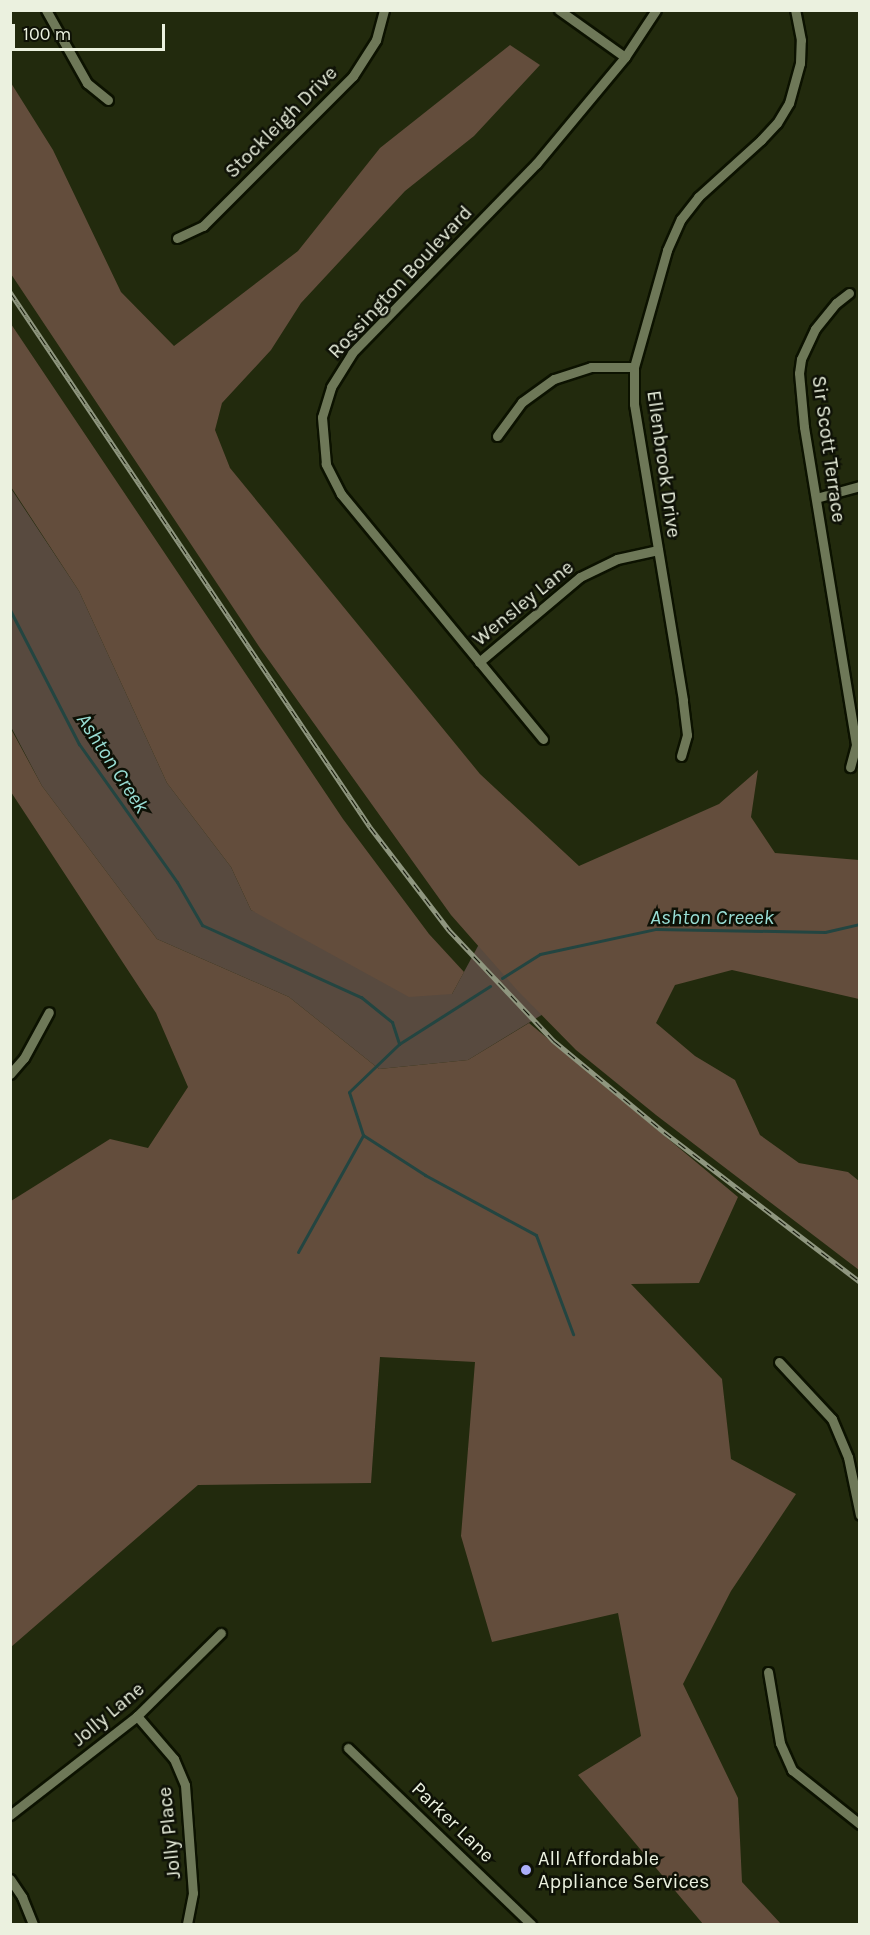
<!DOCTYPE html>
<html>
<head>
<meta charset="utf-8">
<style>
	body { margin:0 }
	#map { position:relative; width:870px; height:1935px; overflow:hidden; background:#222a0d; font-family:Karla,sans-serif }
	div>[style] { position:absolute }
	.green>* { inset:0; background:#584a3f }
	.forest>* { inset:0; background:#634d3c }
	.stream>* { height:3px; margin:-1.5px; padding:0 1.5px; transform-origin:1.5px; border-radius:1.5px; background:#234541 }
	.roads { filter:drop-shadow(2px 0 #0c1200) drop-shadow(-2px 0 #0c1200) drop-shadow(0 2px #0c1200) drop-shadow(0 -2px #0c1200) }
	.minor>* { height:9px; margin:-4.5px; padding:0 4.5px; transform-origin:4.5px; border-radius:4.5px; background:#6e7858 }
	.rail>* { height:5px; margin-top:-2.5px; transform-origin:0; background:repeating-linear-gradient(90deg,#0e1106 0 9px,#8f967f 0 18px); box-sizing:border-box; border-block:2px solid #8f967f }
	.dots>* { width:16px; height:16px; translate:-50% -50%; box-sizing:border-box; border:3px solid #0e1106; border-radius:50% }
	span { translate:-50% -50%; white-space:nowrap; text-align:center; line-height:1.15; -webkit-text-stroke:5px #0e1106; paint-order:stroke }
	.street-label { font-size:20px; color:#ebf1df }
	.poi-label { font-size:20px; color:#ebf1df }
	.left { translate:0 -50%; text-align:left }
	.water-label { font-size:21px; color:#99ded5; font-style:italic }
	.frame { position:absolute; inset:0; border:12px solid #ebf1df; pointer-events:none }
	.scale { position:absolute; left:12px; top:24px; width:153px; height:27px; box-sizing:border-box; border:3px solid #ebf1df; border-top:0; padding-left:8px; font-size:18px; line-height:21px; white-space:nowrap; color:#ebf1df; -webkit-text-stroke:4px #0e1106; paint-order:stroke }
</style>
</head>
<body>
<div id="map">
	<div class="green">
		<i style="clip-path:polygon(10px 487px,79px 591px,167px 783px,231px 867px,251px 910px,452px 994px,491px 922px,763px 949px,571px 997px,468px 1060px,379px 1069px,289px 997px,157px 939px,42px 786px,11px 727px)"></i>
	</div>
	<div class="forest">
		<i style="clip-path:polygon(510px 45px,540px 65px,474px 136px,405px 191px,301px 303px,271px 350px,222px 403px,215px 430px,230px 468px,480px 774px,579px 866px,719px 804px,758px 770px,751px 817px,775px 853px,859px 860px,859px 999px,732px 970px,675px 985px,656px 1023px,695px 1056px,735px 1080px,760px 1135px,799px 1163px,848px 1172px,859px 1181px,859px 1270px,656px 1115px,576px 1050px,517px 990px,451px 915px,260px 648px,11px 274px,11px 83px,53px 150px,121px 292px,174px 346px,298px 251px,380px 148px)"></i>
		<i style="clip-path:polygon(11px 324px,343px 819px,429px 934px,464px 972px,452px 994px,409px 997px,251px 910px,231px 867px,167px 783px,79px 591px,11px 487px)"></i>
		<i style="clip-path:polygon(10px 727px,42px 786px,157px 939px,289px 997px,379px 1069px,468px 1060px,529px 1023px,738px 1197px,699px 1283px,631px 1284px,722px 1379px,731px 1459px,796px 1494px,731px 1591px,683px 1684px,738px 1798px,742px 1882px,781px 1924px,703px 1924px,578px 1775px,641px 1736px,618px 1613px,492px 1642px,461px 1536px,475px 1362px,380px 1357px,371px 1483px,198px 1485px,11px 1647px,11px 1201px,110px 1139px,148px 1148px,188px 1087px,156px 1013px,11px 792px)"></i>
	</div>
	<div class="stream">
		<i style="left:10px;top:610px;width:151px;rotate:62.8deg"></i>
		<i style="left:79px;top:744px;width:169px;rotate:54.6deg"></i>
		<i style="left:177px;top:882px;width:50px;rotate:59.8deg"></i>
		<i style="left:202px;top:925px;width:175px;rotate:24.4deg"></i>
		<i style="left:361px;top:997px;width:40px;rotate:39deg"></i>
		<i style="left:392px;top:1022px;width:23px;rotate:72deg"></i>
		<i style="left:502px;top:978px;width:45px;rotate:-32.3deg"></i>
		<i style="left:540px;top:954px;width:119px;rotate:-12.2deg"></i>
		<i style="left:656px;top:929px;width:169px;rotate:1deg"></i>
		<i style="left:825px;top:932px;width:36px;rotate:-13deg"></i>
		<i style="left:363px;top:1135px;width:74px;rotate:32.8deg"></i>
		<i style="left:425px;top:1175px;width:126px;rotate:28.4deg"></i>
		<i style="left:536px;top:1235px;width:106px;rotate:69.5deg"></i>
		<i style="left:298px;top:1252px;width:134px;rotate:-60.9deg"></i>
		<i style="left:363px;top:1135px;width:45px;rotate:-108deg"></i>
		<i style="left:349px;top:1092px;width:69px;rotate:-43.8deg"></i>
		<i style="left:399px;top:1044px;width:108px;rotate:-32.5deg"></i>
	</div>
	<div class="roads">
		<div class="minor">
			<i style="left:46px;top:10px;width:84px;rotate:60.7deg"></i>
			<i style="left:87px;top:83px;width:27px;rotate:39deg"></i>
			<i style="left:559px;top:10px;width:81px;rotate:35.5deg"></i>
			<i style="left:177px;top:238px;width:29px;rotate:-25deg"></i>
			<i style="left:203px;top:226px;width:212px;rotate:-45deg"></i>
			<i style="left:353px;top:76px;width:43px;rotate:-57.4deg"></i>
			<i style="left:376px;top:40px;width:31px;rotate:-75deg"></i>
			<i style="left:849px;top:293px;width:16px;rotate:142deg"></i>
			<i style="left:836px;top:303px;width:33px;rotate:129deg"></i>
			<i style="left:815px;top:329px;width:33px;rotate:115deg"></i>
			<i style="left:801px;top:359px;width:14px;rotate:98deg"></i>
			<i style="left:799px;top:373px;width:54px;rotate:84.7deg"></i>
			<i style="left:804px;top:427px;width:322px;rotate:80.7deg"></i>
			<i style="left:856px;top:745px;width:23px;rotate:105deg"></i>
			<i style="left:497px;top:436px;width:42px;rotate:-53.7deg"></i>
			<i style="left:522px;top:402px;width:39px;rotate:-36deg"></i>
			<i style="left:554px;top:379px;width:39px;rotate:-18deg"></i>
			<i style="left:591px;top:367px;width:43px"></i>
			<i style="left:816px;top:498px;width:46px;rotate:-15.3deg"></i>
			<i style="left:479px;top:662px;width:132px;rotate:-40.1deg"></i>
			<i style="left:580px;top:577px;width:41px;rotate:-25.9deg"></i>
			<i style="left:617px;top:559px;width:42px;rotate:-12.4deg"></i>
			<i style="left:543px;top:739px;width:318px;rotate:-129.5deg"></i>
			<i style="left:341px;top:494px;width:34px;rotate:-117deg"></i>
			<i style="left:326px;top:464px;width:47px;rotate:-94.9deg"></i>
			<i style="left:322px;top:417px;width:31px;rotate:-73deg"></i>
			<i style="left:331px;top:387px;width:40px;rotate:-58deg"></i>
			<i style="left:352px;top:353px;width:264px;rotate:-45.8deg"></i>
			<i style="left:536px;top:164px;width:139px;rotate:-50.2deg"></i>
			<i style="left:625px;top:57px;width:56px;rotate:-56.6deg"></i>
			<i style="left:681px;top:756px;width:22px;rotate:-74deg"></i>
			<i style="left:687px;top:735px;width:35px;rotate:-97deg"></i>
			<i style="left:683px;top:700px;width:300px;rotate:-99.4deg"></i>
			<i style="left:634px;top:404px;width:37px;rotate:-90deg"></i>
			<i style="left:634px;top:367px;width:122px;rotate:-74.2deg"></i>
			<i style="left:667px;top:250px;width:34px;rotate:-66deg"></i>
			<i style="left:681px;top:219px;width:28px;rotate:-52deg"></i>
			<i style="left:698px;top:197px;width:85px;rotate:-42.1deg"></i>
			<i style="left:761px;top:140px;width:23px;rotate:-47deg"></i>
			<i style="left:777px;top:123px;width:23px;rotate:-59deg"></i>
			<i style="left:789px;top:103px;width:41px;rotate:-74.6deg"></i>
			<i style="left:800px;top:63px;width:23px;rotate:-88deg"></i>
			<i style="left:801px;top:40px;width:31px;rotate:-101deg"></i>
			<i style="left:10px;top:1074px;width:21px;rotate:-49deg"></i>
			<i style="left:24px;top:1058px;width:52px;rotate:-61.5deg"></i>
			<i style="left:779px;top:1362px;width:78px;rotate:47.1deg"></i>
			<i style="left:832px;top:1419px;width:41px;rotate:67.2deg"></i>
			<i style="left:848px;top:1457px;width:59px;rotate:78.3deg"></i>
			<i style="left:768px;top:1672px;width:72px;rotate:80.4deg"></i>
			<i style="left:780px;top:1743px;width:30px;rotate:66deg"></i>
			<i style="left:792px;top:1770px;width:87px;rotate:38.5deg"></i>
			<i style="left:137px;top:1716px;width:57px;rotate:49.3deg"></i>
			<i style="left:174px;top:1759px;width:28px;rotate:67deg"></i>
			<i style="left:185px;top:1785px;width:108px;rotate:85.8deg"></i>
			<i style="left:193px;top:1893px;width:32px;rotate:101deg"></i>
			<i style="left:348px;top:1748px;width:254px;rotate:43.9deg"></i>
			<i style="left:10px;top:1815px;width:161px;rotate:-37.9deg"></i>
			<i style="left:137px;top:1716px;width:118px;rotate:-44.7deg"></i>
			<i style="left:10px;top:1879px;width:22px;rotate:56deg"></i>
			<i style="left:22px;top:1897px;width:29px;rotate:68deg"></i>
		</div>
	</div>
	<div class="rail">
		<i style="left:10px;top:292px;width:645px;rotate:56.06deg"></i>
		<i style="left:370px;top:827px;width:130px;rotate:52.5deg"></i>
		<i style="left:449px;top:930px;width:153px;rotate:46.6deg"></i>
		<i style="left:554px;top:1041px;width:143px;rotate:39.6deg"></i>
		<i style="left:664px;top:1132px;width:247px;rotate:37.4deg"></i>
	</div>
	<div class="dots">
		<i style="left:526px;top:1870px;background:#acaffb"></i>
	</div>
	<div class="street-label">
		<span style="left:281px;top:122px;rotate:-45deg">Stockleigh Drive</span>
		<span style="left:400px;top:282px;rotate:-47deg">Rossington Boulevard</span>
		<span style="left:829px;top:449px;rotate:82deg">Sir Scott Terrace</span>
		<span style="left:664px;top:464px;rotate:82deg">Ellenbrook Drive</span>
		<span style="left:523px;top:603px;rotate:-39deg">Wensley Lane</span>
		<span style="left:108px;top:1714px;rotate:-40deg">Jolly Lane</span>
		<span style="left:453px;top:1822px;rotate:44deg">Parker Lane</span>
		<span style="left:169px;top:1833px;rotate:-96deg">Jolly Place</span>
	</div>
	<div class="poi-label">
		<span class="left" style="left:538px;top:1870px">All Affordable<br>Appliance Services</span>
	</div>
	<div class="water-label">
		<span style="left:113px;top:763px;rotate:57deg">Ashton Creek</span>
		<span style="left:712px;top:917px">Ashton Creeek</span>
	</div>
	<div class="frame"></div>
	<div class="scale">100 m</div>
</div>
</body>
</html>
